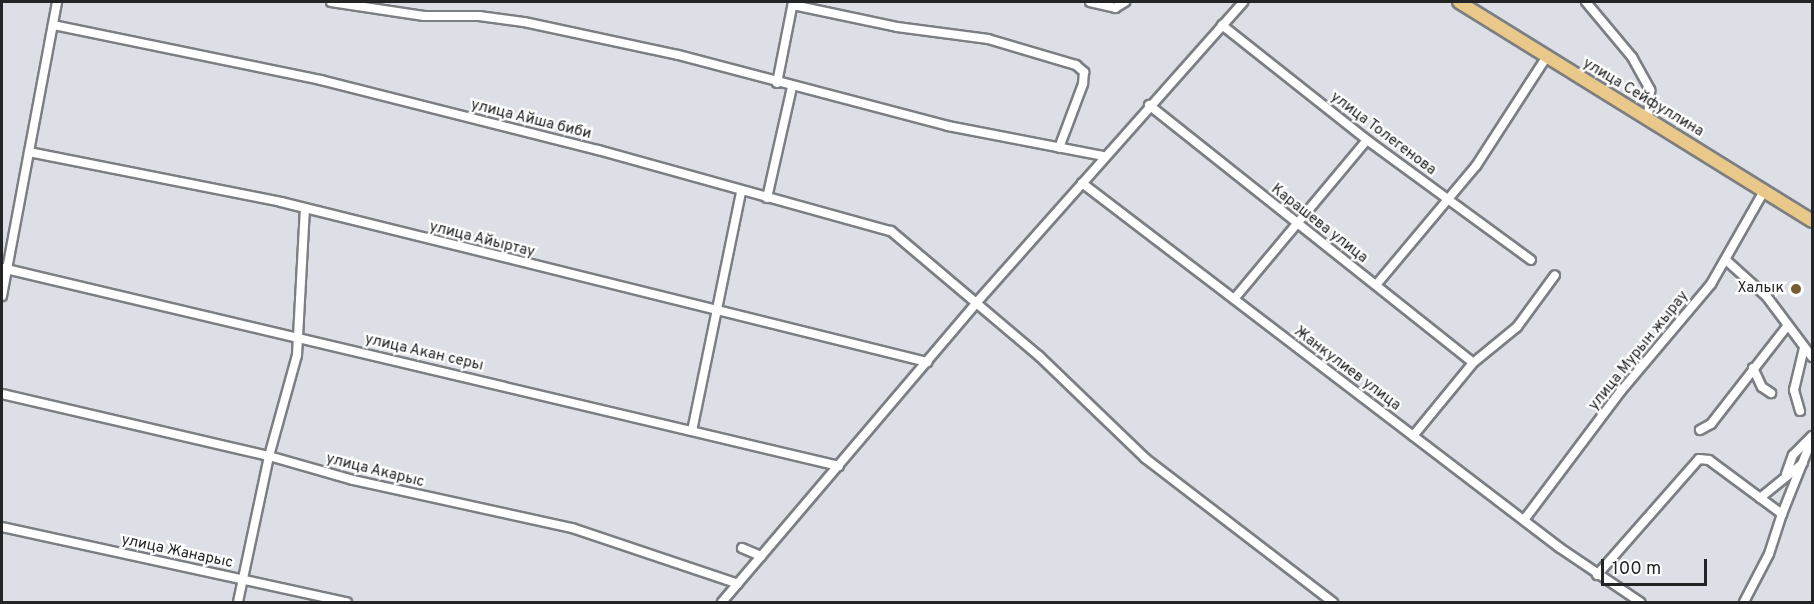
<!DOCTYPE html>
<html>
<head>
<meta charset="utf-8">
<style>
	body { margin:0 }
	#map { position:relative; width:1814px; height:604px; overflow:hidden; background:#dcdfe5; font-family:Overpass,sans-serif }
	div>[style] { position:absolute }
	.roads { filter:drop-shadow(2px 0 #7b7e83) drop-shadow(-2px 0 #7b7e83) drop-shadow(0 2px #7b7e83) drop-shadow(0 -2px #7b7e83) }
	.street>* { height:8px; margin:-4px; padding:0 4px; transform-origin:4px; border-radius:4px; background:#fff }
	.primary>* { height:12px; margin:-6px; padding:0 6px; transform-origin:6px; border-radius:6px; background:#e9c889 }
	.dots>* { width:16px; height:16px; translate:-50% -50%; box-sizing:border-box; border:3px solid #fff; border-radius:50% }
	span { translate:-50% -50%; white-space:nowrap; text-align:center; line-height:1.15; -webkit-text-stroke:4.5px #fff; paint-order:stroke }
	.street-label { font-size:15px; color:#232426 }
	.poi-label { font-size:15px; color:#232426 }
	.right { translate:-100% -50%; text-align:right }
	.frame { position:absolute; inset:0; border:3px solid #232426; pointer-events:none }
	.scale { position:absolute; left:1601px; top:559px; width:106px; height:27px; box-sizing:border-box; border:3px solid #232426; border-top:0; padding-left:8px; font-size:18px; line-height:21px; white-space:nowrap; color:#232426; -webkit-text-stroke:4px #fff; paint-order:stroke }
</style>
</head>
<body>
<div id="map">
	<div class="roads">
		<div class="street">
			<i style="left:331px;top:2px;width:94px;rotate:8.6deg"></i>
			<i style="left:424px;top:16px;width:55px"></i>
			<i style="left:479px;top:16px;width:45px;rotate:7.6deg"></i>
			<i style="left:524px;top:22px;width:157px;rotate:12.1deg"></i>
			<i style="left:678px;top:55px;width:279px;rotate:14.7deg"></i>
			<i style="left:948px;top:126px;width:159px;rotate:10.9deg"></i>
			<i style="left:1090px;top:2px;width:26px;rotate:13deg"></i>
			<i style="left:1115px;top:8px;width:12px;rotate:-31deg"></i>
			<i style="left:1586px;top:2px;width:72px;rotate:50.1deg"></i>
			<i style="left:1632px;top:57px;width:38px;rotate:61deg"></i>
			<i style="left:1650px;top:90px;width:27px;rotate:94deg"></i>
			<i style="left:793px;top:5px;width:106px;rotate:11.9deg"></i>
			<i style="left:897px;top:27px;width:92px;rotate:7.5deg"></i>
			<i style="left:988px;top:39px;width:92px;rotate:16.5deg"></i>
			<i style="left:1076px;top:65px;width:11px;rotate:41deg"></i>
			<i style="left:1084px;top:72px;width:12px;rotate:95deg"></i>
			<i style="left:1083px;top:84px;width:68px;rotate:110.6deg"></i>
			<i style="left:53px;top:25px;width:274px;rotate:11.6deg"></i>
			<i style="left:321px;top:80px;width:286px;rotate:14.2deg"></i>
			<i style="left:598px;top:150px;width:304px;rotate:15.5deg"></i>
			<i style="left:891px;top:231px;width:194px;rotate:40.2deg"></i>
			<i style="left:1039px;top:356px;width:147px;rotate:43.9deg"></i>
			<i style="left:1145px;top:458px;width:237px;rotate:37.5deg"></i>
			<i style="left:1222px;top:25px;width:185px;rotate:38.4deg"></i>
			<i style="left:1367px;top:140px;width:203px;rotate:36.2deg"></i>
			<i style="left:777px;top:83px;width:83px;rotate:-78.8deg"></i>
			<i style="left:1149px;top:105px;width:414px;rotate:38.5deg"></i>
			<i style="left:29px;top:152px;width:257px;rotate:11.2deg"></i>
			<i style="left:281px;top:202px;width:666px;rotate:13.91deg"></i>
			<i style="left:1082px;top:183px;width:601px;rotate:37.37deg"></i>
			<i style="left:1560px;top:548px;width:97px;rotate:34deg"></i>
			<i style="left:767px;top:198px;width:114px;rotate:-77.3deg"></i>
			<i style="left:1727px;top:261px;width:54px;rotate:42deg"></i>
			<i style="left:1767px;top:297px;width:75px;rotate:53.1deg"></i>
			<i style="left:2px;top:268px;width:860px;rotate:13.31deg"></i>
			<i style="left:1376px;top:285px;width:155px;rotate:-50deg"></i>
			<i style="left:1476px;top:166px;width:129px;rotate:-57.1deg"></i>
			<i style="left:2px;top:296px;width:299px;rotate:-79.4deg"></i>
			<i style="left:1234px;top:299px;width:207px;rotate:-50.1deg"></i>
			<i style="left:1753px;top:368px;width:21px;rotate:65deg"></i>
			<i style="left:1762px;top:387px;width:11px;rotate:34deg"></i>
			<i style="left:2px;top:394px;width:274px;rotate:13.1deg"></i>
			<i style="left:269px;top:456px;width:87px;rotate:15.9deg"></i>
			<i style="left:353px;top:480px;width:224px;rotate:12.4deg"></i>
			<i style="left:572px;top:528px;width:175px;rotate:18.6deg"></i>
			<i style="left:1800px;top:411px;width:22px;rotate:-106deg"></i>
			<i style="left:1794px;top:390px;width:43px;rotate:-76.6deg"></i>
			<i style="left:1700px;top:430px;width:13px;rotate:-29deg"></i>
			<i style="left:1711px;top:424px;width:125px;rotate:-52.1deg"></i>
			<i style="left:692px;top:431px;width:244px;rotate:-78.4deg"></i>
			<i style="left:1413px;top:436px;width:94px;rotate:-50.6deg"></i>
			<i style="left:1473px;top:363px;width:57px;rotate:-39.3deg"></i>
			<i style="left:1517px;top:327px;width:64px;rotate:-53.8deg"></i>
			<i style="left:1786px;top:474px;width:20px;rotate:-70deg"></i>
			<i style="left:1793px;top:455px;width:27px;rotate:-45deg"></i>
			<i style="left:1760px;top:498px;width:55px;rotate:-39.1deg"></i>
			<i style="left:1524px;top:520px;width:161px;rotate:-53.1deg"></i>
			<i style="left:1621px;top:391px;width:140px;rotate:-49.9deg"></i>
			<i style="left:1711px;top:284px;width:107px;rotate:-60.3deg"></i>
			<i style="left:2px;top:527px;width:353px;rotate:12.3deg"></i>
			<i style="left:742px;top:548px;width:21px;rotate:23deg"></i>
			<i style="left:1597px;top:575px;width:154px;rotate:-48.7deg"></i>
			<i style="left:1699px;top:459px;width:10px;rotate:6deg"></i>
			<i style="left:1709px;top:460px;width:91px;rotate:36.5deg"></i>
			<i style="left:1782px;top:514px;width:81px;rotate:-68.2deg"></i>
			<i style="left:238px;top:602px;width:149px;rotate:-78deg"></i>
			<i style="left:269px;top:456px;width:105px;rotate:-74.5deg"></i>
			<i style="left:297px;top:355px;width:146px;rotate:-86.9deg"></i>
			<i style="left:722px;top:602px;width:394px;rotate:-49.6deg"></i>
			<i style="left:977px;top:302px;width:401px;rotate:-48.4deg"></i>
			<i style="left:1744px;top:602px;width:54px;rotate:-62.5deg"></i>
			<i style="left:1769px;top:554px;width:42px;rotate:-72deg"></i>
		</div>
		<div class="primary">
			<i style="left:1459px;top:2px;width:415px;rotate:31.8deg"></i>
		</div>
	</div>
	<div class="dots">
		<i style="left:1796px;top:289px;background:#765c2e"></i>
	</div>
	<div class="street-label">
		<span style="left:1643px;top:98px;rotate:31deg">улица Сейфуллина</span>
		<span style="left:531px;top:120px;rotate:14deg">улица Айша биби</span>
		<span style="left:1383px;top:134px;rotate:37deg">улица Толегенова</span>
		<span style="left:1319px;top:224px;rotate:38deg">Карашева улица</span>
		<span style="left:482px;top:240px;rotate:14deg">улица Айыртау</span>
		<span style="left:1639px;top:351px;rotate:-51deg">улица Мурын жырау</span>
		<span style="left:424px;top:353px;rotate:13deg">улица Акан серы</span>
		<span style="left:1347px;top:369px;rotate:37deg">Жанкулиев улица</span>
		<span style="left:375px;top:471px;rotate:14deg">улица Акарыс</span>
		<span style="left:177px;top:552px;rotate:12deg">улица Жанарыс</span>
	</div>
	<div class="poi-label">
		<span class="right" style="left:1784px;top:289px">Халык</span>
	</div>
	<div class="frame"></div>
	<div class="scale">100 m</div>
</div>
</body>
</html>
